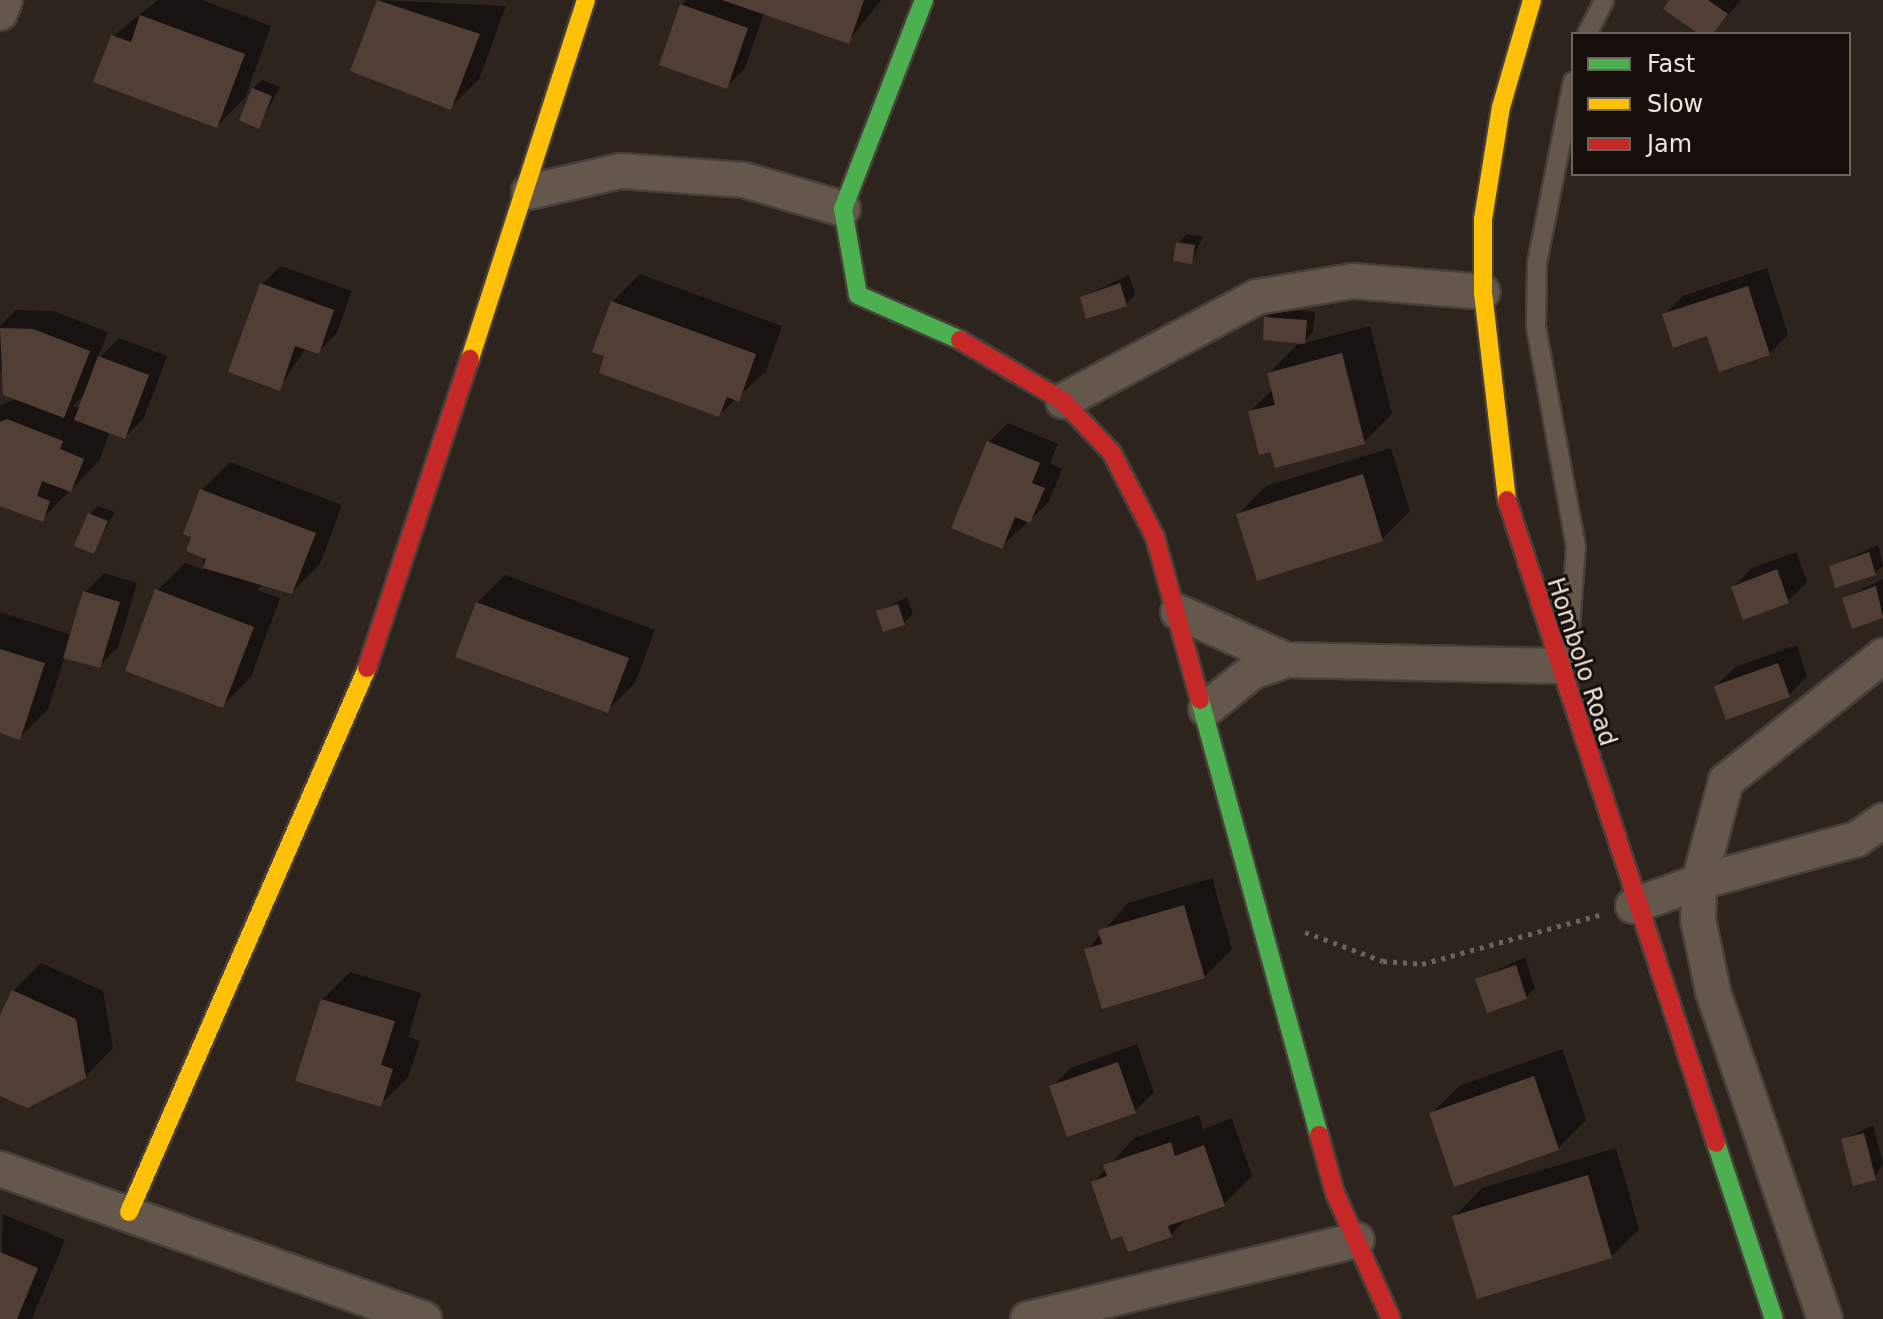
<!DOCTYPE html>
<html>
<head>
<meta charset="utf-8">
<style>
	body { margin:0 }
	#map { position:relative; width:1883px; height:1319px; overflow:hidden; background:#2e241e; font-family:"DejaVu Sans",sans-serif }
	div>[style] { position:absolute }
	.shadow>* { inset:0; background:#0007 }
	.building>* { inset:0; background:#513f35 }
	.path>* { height:5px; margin-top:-2.5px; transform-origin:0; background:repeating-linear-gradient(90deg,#6d635a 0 4px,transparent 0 10px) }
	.roads { filter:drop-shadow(2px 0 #47403a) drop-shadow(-2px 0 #47403a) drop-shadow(0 2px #47403a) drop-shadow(0 -2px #47403a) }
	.lane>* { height:18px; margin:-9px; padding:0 9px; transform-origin:9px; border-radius:9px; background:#64574b }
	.street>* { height:34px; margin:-17px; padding:0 17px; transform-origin:17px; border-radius:17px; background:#64574b }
	.fast>* { height:18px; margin:-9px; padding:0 9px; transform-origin:9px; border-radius:9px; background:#4caf50 }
	.slow>* { height:18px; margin:-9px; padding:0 9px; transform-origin:9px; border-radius:9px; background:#ffc107 }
	.jam>* { height:18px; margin:-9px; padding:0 9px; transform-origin:9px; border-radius:9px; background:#c62828 }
	span { translate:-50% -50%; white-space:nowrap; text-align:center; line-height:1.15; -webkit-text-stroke:6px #160e0a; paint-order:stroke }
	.street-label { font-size:24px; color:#efe4dd }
	.legend { position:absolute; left:1571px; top:32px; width:280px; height:144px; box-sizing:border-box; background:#160e0a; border:2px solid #6d645e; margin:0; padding:10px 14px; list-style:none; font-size:24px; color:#efe4dd }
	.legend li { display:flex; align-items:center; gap:16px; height:40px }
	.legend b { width:40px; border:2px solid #6d645e }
</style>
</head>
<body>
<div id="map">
	<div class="shadow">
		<i style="clip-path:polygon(158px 0,202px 0,271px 26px,245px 98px,217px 126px,113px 36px)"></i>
		<i style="clip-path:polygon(379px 0,506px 6px,479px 79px,451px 107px,353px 70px)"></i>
		<i style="clip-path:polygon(687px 0,881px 0,848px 42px,764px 13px,745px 68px,726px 87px,682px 5px)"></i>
		<i style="clip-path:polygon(1671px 0,1741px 0,1712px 34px,1703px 34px)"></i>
		<i style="clip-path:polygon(262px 80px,280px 87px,259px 126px,253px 89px)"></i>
		<i style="clip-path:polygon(1187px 234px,1203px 237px,1191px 262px,1178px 243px)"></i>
		<i style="clip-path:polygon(281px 266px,352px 291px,337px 333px,318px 352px,306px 348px,279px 388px,262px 284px)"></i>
		<i style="clip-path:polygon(1767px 268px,1788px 335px,1769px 354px,1664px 315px,1683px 296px)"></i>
		<i style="clip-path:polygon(640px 274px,782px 326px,766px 371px,719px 415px,607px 355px,612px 302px)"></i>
		<i style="clip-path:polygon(1129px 275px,1135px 295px,1126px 304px,1082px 297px)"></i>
		<i style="clip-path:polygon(1275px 309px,1315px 312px,1313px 332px,1304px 342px,1266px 318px)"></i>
		<i style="clip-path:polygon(evenodd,16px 310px,53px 311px,108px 332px,97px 360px,119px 338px,167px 356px,144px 418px,125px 437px,110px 432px,99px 461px,42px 519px,0 504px,0 406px,18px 398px,0 370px,0 326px,16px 310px,86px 393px,80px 409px,73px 406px,86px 393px)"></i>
		<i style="clip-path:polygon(1370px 326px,1392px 414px,1364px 442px,1272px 449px,1250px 412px,1273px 389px,1269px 373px,1297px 345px)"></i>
		<i style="clip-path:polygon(1008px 423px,1058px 444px,1050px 463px,1062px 469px,1049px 502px,1001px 547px,989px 442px)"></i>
		<i style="clip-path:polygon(1391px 448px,1410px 511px,1382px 539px,1238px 514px,1266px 486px)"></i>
		<i style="clip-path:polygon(230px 462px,342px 505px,320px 564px,292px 592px,265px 582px,257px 590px,280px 598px,251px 677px,223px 705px,157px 591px,185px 563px,204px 570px,202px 490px)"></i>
		<i style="clip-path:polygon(98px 506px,115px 512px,94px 552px,89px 515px)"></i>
		<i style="clip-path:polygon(1878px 545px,1883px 566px,1875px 573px,1831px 566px)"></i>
		<i style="clip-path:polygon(1796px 552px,1807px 582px,1788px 601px,1733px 587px,1752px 568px)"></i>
		<i style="clip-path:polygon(104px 573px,137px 583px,118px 647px,99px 666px,65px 656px,48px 709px,20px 737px,0 731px,0 612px,72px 635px,85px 592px)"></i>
		<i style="clip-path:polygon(505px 575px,655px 630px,635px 683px,607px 711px,477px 603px)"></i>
		<i style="clip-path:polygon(1883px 579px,1883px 616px,1853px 626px,1844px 598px)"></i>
		<i style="clip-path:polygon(907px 597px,913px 614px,904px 623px,879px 612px)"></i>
		<i style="clip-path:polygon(1797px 645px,1807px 676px,1789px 695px,1716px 686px,1735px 667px)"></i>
		<i style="clip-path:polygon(1212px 878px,1232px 949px,1204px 977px,1087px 950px,1128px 903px)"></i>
		<i style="clip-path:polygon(1525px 957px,1535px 988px,1526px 997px,1478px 979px)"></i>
		<i style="clip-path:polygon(41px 963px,103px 991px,113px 1048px,85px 1077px,0 1094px,0 1020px,13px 991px)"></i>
		<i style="clip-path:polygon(350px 972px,421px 993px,408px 1037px,420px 1041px,408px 1077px,380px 1105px,322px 1000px)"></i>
		<i style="clip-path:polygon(1137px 1044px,1154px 1092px,1135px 1111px,1052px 1087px,1071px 1068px)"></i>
		<i style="clip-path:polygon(1562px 1049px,1586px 1120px,1558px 1148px,1455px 1185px,1431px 1114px,1459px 1086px)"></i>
		<i style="clip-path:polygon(1199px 1115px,1203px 1129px,1232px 1118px,1252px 1176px,1224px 1204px,1189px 1216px,1171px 1235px,1123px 1234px,1093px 1183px,1134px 1138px)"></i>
		<i style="clip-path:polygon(1873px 1125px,1883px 1163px,1875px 1178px,1844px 1139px)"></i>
		<i style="clip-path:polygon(1616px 1148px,1639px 1229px,1611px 1257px,1454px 1217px,1482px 1188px)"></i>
		<i style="clip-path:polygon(3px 1214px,65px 1240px,32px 1319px,0 1319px)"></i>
	</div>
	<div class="building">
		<i style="clip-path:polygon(377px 0,480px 34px,451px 110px,350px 71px)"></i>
		<i style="clip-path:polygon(722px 0,864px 0,849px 44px)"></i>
		<i style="clip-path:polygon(1669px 0,1708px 0,1728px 14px,1713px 34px,1699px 34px,1663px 9px)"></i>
		<i style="clip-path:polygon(680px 4px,748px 28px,727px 89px,659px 65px)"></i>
		<i style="clip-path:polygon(140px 15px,245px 54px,217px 128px,93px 82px,111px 35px,131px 42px)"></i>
		<i style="clip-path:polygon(252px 88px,272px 96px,259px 129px,239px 120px)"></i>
		<i style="clip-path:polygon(1176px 242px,1195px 245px,1192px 264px,1173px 261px)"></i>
		<i style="clip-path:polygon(260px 283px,334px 310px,319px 354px,295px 346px,280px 391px,228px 372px)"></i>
		<i style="clip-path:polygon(1120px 283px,1127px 306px,1086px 319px,1080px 297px)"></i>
		<i style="clip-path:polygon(1748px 286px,1770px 355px,1719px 372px,1707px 336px,1673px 348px,1662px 314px)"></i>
		<i style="clip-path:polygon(611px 301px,756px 354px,739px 402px,727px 397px,719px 417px,599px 373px,604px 356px,592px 352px)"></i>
		<i style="clip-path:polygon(1264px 317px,1307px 320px,1305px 344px,1263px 340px)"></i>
		<i style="clip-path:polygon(0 328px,33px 329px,90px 351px,64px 418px,3px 395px)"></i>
		<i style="clip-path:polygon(1342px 353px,1365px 444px,1275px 468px,1270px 452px,1259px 455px,1248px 411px,1275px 405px,1267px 373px)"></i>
		<i style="clip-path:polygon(98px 356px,149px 375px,125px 439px,74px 420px)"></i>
		<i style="clip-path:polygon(7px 419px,63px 441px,60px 449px,84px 459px,71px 492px,42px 481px,37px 496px,50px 501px,43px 522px,0 506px,0 422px)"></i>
		<i style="clip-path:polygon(987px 441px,1040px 463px,1032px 483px,1045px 488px,1030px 523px,1015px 517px,1002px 549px,951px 528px)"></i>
		<i style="clip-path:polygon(1363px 474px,1383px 541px,1257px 581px,1236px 514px)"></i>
		<i style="clip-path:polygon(200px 489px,316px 533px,292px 594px,203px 568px,206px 559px,186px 551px,191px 537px,183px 534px)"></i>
		<i style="clip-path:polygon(88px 513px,108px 521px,94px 554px,74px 546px)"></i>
		<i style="clip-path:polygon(1869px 552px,1876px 575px,1835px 588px,1829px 566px)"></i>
		<i style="clip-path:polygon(1777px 569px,1789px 603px,1743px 620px,1731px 587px)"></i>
		<i style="clip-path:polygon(1876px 586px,1883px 618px,1852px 629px,1842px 598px)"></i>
		<i style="clip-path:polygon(155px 589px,254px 627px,223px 708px,125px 671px)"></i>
		<i style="clip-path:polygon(83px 591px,120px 602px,100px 668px,63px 658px)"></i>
		<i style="clip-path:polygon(476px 602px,629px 658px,608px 713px,455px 657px)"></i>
		<i style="clip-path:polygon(898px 604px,905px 625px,883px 632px,876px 611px)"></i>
		<i style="clip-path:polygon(0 649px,45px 663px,20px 740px,0 733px)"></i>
		<i style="clip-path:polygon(1778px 663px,1790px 697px,1726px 720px,1714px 686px)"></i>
		<i style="clip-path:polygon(1184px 905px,1205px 978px,1102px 1009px,1084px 949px,1102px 944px,1098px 930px)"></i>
		<i style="clip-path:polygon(1516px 965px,1527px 999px,1487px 1013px,1475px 979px)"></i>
		<i style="clip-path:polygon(12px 990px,76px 1019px,86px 1078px,27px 1108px,0 1096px,0 1015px)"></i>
		<i style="clip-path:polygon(321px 999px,395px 1021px,381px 1065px,393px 1069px,381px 1107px,295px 1081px)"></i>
		<i style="clip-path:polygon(1118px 1062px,1136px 1113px,1067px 1137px,1049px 1086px)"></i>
		<i style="clip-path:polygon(1534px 1076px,1559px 1150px,1454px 1187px,1429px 1113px)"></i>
		<i style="clip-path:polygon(1864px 1133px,1876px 1180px,1853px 1186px,1841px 1139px)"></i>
		<i style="clip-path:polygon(1171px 1142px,1175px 1156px,1204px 1145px,1225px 1206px,1168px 1226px,1172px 1237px,1128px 1252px,1122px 1236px,1111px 1240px,1091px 1182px,1107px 1176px,1103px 1165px)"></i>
		<i style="clip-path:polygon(1588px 1175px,1612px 1258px,1477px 1299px,1452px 1216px)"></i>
		<i style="clip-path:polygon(0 1252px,38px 1268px,17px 1319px,0 1319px)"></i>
	</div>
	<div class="path">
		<i style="left:1305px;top:932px;width:83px;rotate:20.4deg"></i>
		<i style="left:1383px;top:961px;width:39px;rotate:4deg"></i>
		<i style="left:1422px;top:964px;width:184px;rotate:-15.5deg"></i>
	</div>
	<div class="roads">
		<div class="lane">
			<i style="left:1587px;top:34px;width:38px;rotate:-63deg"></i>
			<i style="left:1568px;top:655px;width:108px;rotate:-85.8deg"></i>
			<i style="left:1576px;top:547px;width:225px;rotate:-100.3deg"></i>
			<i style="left:1536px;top:326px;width:63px;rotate:-89.1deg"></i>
			<i style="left:1537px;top:263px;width:185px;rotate:-78.8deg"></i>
		</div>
		<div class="street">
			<i style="left:0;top:13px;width:14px;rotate:-69deg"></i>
			<i style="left:529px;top:192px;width:94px;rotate:-12.9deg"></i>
			<i style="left:621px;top:171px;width:123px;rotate:4.2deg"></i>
			<i style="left:744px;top:180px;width:103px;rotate:16.3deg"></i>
			<i style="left:1063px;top:401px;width:220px;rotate:-28.2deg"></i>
			<i style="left:1257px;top:297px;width:97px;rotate:-9.5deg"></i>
			<i style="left:1353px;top:281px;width:130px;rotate:4.8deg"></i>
			<i style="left:1178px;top:612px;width:118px;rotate:24deg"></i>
			<i style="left:1206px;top:709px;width:59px;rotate:-38.8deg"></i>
			<i style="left:1252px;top:672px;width:36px;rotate:-19deg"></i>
			<i style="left:1286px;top:660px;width:271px;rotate:1.3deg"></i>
			<i style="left:1633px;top:906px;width:70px;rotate:-20deg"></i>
			<i style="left:1699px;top:882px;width:105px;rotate:-75deg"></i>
			<i style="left:1726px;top:781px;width:201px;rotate:-38.5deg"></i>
			<i style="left:0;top:1169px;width:450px;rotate:19.5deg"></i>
			<i style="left:1028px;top:1319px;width:338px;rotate:-13.5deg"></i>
			<i style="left:1825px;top:1319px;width:347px;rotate:-108.9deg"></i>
			<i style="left:1713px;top:991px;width:73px;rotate:-101.9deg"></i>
			<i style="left:1698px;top:920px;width:38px;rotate:-88deg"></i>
			<i style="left:1699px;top:882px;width:164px;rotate:-15.2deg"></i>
			<i style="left:1857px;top:839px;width:32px;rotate:-35deg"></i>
		</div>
		<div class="fast">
			<i style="left:924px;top:0;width:224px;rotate:111.2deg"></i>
			<i style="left:843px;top:209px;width:87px;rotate:80.1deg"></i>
			<i style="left:858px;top:295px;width:111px;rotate:23.8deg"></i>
			<i style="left:1200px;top:700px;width:451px;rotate:74.7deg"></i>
			<i style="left:1716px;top:1143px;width:185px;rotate:71.8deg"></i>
		</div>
		<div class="slow">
			<i style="left:470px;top:359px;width:377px;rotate:-72.1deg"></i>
			<i style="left:1507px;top:500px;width:209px;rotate:-96.6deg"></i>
			<i style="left:1483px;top:292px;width:73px;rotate:-90deg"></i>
			<i style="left:1483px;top:219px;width:113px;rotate:-80.9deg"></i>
			<i style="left:1501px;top:107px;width:111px;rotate:-73.8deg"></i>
			<i style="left:129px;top:1212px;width:594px;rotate:-66.37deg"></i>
		</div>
		<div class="jam">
			<i style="left:960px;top:340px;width:120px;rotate:30.6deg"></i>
			<i style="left:1063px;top:401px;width:71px;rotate:46.7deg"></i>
			<i style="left:1112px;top:453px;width:94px;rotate:62.9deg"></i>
			<i style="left:1155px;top:537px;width:169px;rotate:74.6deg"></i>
			<i style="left:1507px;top:500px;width:676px;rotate:71.99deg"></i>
			<i style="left:367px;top:668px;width:326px;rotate:-71.6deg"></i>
			<i style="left:1319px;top:1135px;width:60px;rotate:74.6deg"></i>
			<i style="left:1335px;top:1193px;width:138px;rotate:66deg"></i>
		</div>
	</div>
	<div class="street-label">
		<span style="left:1581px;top:662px;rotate:72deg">Hombolo Road</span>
	</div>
	<ul class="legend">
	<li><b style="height:10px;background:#4caf50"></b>Fast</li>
	<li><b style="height:10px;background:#ffc107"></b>Slow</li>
	<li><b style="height:10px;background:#c62828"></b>Jam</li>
	</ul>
</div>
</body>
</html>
